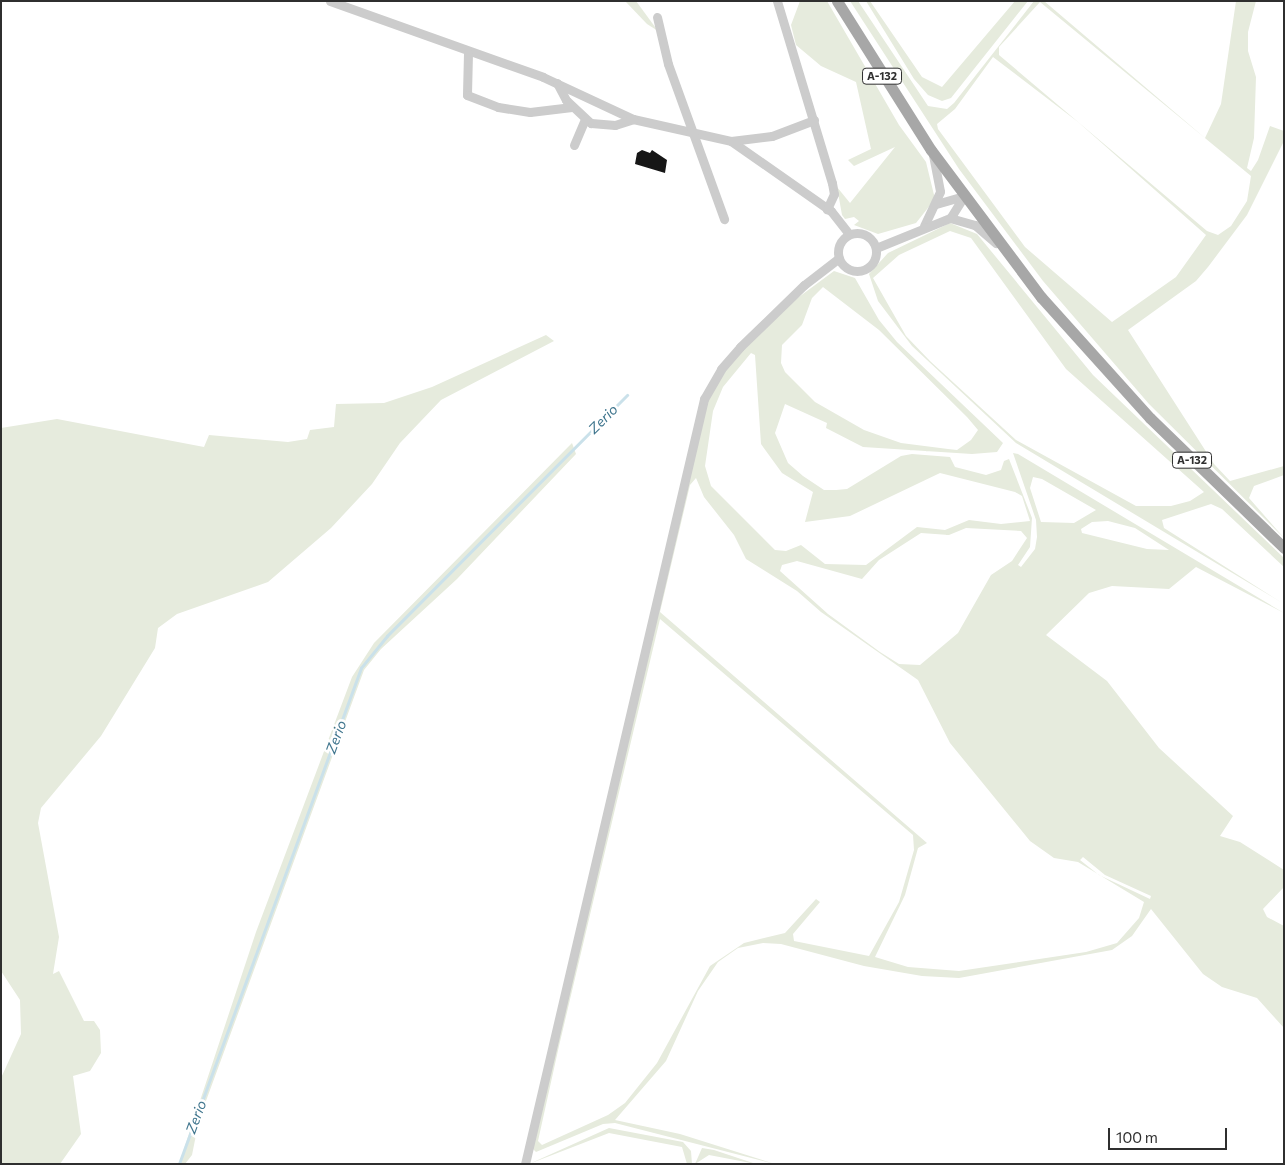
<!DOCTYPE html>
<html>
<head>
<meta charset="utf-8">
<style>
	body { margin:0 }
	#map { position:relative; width:1285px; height:1165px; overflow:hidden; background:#fff; font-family:Commissioner,sans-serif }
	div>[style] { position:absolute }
	.green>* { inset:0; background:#e6ebdd }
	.stream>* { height:2.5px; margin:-1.25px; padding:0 1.25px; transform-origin:1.25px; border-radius:1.25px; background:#cae1ea }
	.building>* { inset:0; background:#161616 }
	.minor>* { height:9px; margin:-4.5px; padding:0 4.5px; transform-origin:4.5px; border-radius:4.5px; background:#ccc }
	.minor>.ring { margin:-4.5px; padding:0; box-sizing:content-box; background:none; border:9px solid #ccc; border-radius:50% }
	.major>* { height:11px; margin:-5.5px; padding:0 5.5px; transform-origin:5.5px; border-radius:5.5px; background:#a7a7a7 }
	span { translate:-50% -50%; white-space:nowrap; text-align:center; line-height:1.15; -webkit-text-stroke:5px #fff; paint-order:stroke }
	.shield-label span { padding:1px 4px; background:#fff; border:1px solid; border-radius:4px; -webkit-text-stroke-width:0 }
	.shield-label { font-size:11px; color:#2f2f2f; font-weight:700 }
	.water-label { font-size:14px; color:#40768e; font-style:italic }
	.frame { position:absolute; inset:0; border:2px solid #2f2f2f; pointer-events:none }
	.scale { position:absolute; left:1108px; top:1128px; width:119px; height:22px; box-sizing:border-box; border:2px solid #2f2f2f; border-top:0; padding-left:6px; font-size:15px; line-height:18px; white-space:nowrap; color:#2f2f2f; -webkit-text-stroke:4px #fff; paint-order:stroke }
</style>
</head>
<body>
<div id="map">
	<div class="green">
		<i style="clip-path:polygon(625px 1px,636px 1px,658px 31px,647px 24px)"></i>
		<i style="clip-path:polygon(800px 1px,827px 1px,899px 125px,926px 162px,935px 199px,916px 223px,878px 234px,854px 225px,859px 221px,854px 217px,845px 219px,842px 215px,837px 187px,850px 203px,895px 147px,854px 166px,848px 160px,871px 149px,856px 82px,821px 66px,796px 45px,791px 25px)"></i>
		<i style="clip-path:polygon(evenodd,850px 1px,858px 1px,928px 106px,947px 109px,954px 103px,1034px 1px,1044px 1px,1205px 138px,1221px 104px,1236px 1px,1256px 1px,1248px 32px,1248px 51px,1256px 77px,1254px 138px,1247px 168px,1251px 171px,1258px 160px,1270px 126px,1284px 131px,1284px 141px,1247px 215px,1208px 267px,1196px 281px,1128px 330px,1214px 464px,1230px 481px,1284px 466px,1284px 475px,1254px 486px,1249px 498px,1284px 538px,1149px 404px,1043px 281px,959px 169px,850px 1px,1040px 2px,1251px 176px,1247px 201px,1231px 226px,1218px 235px,1207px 231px,999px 55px,999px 47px,1040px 2px,850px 1px,993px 57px,1078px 122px,1206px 235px,1176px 277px,1112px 322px,1025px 247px,938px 129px,937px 124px,955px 109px,993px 57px)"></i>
		<i style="clip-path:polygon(866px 1px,870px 1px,922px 77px,942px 87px,1015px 1px,1028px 1px,951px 98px,942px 101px,928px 95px,914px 79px)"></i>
		<i style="clip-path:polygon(evenodd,950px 223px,977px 234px,1093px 375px,1284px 558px,1284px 567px,1222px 509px,1211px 504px,1162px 520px,1164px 528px,1284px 604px,1016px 443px,912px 346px,878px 301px,869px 274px,888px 253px,950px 223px,950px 231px,971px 238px,1066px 369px,1204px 492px,1190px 501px,1171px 506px,1136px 506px,1016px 440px,930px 361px,906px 336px,873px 278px,899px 255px,950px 231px)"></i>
		<i style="clip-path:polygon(evenodd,834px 271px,855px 278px,879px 320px,897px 342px,1003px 443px,997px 452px,972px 454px,863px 447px,826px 428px,827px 423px,785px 404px,775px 433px,788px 463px,803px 476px,824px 490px,836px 490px,847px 489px,901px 456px,912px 454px,950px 457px,955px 467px,986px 475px,1001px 470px,1004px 461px,1009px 459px,1032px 518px,1030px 547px,1018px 565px,1021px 567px,1035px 549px,1037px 537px,1036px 520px,1013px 453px,1018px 454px,1284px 613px,1196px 567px,1169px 589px,1112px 586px,1089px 593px,1046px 635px,1107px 681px,1159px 748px,1233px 816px,1220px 836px,1240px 842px,1284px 870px,1284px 887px,1263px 909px,1267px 917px,1284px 926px,1284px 1028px,1257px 998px,1222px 987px,1203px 974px,1151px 909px,1132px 936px,1112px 950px,959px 978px,922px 976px,864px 966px,781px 944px,763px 943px,738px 948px,718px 962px,698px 991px,666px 1061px,615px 1120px,680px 1134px,775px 1164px,615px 1123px,603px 1124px,536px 1152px,532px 1148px,706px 401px,728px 365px,784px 308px,834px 271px,823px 287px,879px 330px,967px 417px,978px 430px,971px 440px,957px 450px,948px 449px,901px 443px,864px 430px,815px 402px,785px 372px,781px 363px,782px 345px,802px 325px,812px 298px,823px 287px,834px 271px,751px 353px,755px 355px,761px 444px,782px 473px,813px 492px,805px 522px,850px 516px,940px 473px,1015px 492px,1022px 496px,1030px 521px,1001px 524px,969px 520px,945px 530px,917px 527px,866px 565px,825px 564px,801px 545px,786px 551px,775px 550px,711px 486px,705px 466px,713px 411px,723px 387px,751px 353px,834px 271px,1033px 477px,1042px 479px,1096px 510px,1074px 523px,1041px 522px,1030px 488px,1033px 477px,834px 271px,696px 478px,704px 497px,734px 535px,746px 559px,797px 591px,821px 612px,918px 680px,950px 743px,1030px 841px,1054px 858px,1078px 862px,1144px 902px,1139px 918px,1117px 943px,1086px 952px,959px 971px,908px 967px,875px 957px,905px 895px,918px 848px,927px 843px,660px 612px,690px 485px,696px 478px,834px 271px,1108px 521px,1135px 528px,1169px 550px,1147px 549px,1082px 533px,1081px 529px,1092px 522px,1108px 521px,834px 271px,966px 528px,1021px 531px,1027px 538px,1012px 561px,991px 575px,958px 633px,920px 665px,899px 664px,880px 652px,828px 614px,780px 571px,782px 565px,797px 561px,862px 579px,879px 560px,921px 533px,949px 535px,966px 528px,834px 271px,660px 619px,913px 835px,914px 850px,899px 902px,869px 956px,794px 941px,793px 934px,820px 902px,816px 899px,785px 933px,744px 943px,710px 966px,657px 1063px,625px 1103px,608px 1115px,542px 1145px,538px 1141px,559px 1046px,660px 619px,834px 271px,1083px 857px,1105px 875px,1151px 896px,1150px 899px,1099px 875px,1080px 860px,1083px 857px)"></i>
		<i style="clip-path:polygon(546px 335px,554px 341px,441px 400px,400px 443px,372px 484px,331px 528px,268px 582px,177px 614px,158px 628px,155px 648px,101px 736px,41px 808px,38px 823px,59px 937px,53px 974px,59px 971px,84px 1021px,94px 1021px,100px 1030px,101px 1053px,90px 1071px,73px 1076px,81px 1134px,60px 1164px,1px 1164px,1px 1078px,21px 1034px,20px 1000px,1px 971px,1px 428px,57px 419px,204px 447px,209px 435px,288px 442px,307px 439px,310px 430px,334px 427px,336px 404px,384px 403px,432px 387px)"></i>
		<i style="clip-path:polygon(572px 443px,576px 454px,457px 579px,381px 649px,364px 670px,199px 1120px,192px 1155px,185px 1164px,179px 1164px,256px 932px,352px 677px,374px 643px)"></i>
		<i style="clip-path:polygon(609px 1128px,683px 1142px,691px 1151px,692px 1164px,687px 1164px,682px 1147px,609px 1133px,529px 1164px)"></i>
		<i style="clip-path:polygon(702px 1148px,714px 1150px,756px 1164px,709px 1155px,695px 1164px)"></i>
	</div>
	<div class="stream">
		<i style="left:179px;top:1164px;width:528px;rotate:-69.85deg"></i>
		<i style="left:361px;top:668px;width:41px;rotate:-50.9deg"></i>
		<i style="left:387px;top:636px;width:340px;rotate:-45.1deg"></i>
	</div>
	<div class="building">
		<i style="clip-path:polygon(642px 150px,650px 153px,652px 150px,667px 160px,665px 173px,635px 164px,637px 153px)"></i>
	</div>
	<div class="minor">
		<i style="left:330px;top:1px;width:226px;rotate:19.6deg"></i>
		<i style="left:543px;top:77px;width:99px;rotate:25deg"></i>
		<i style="left:633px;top:119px;width:100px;rotate:12.7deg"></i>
		<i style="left:731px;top:141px;width:122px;rotate:35deg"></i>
		<i style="left:831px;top:211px;width:29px;rotate:52deg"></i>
		<i style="left:777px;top:1px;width:190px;rotate:73.2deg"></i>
		<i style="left:832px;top:183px;width:11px;rotate:80deg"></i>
		<i style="left:834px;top:194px;width:17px;rotate:115deg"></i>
		<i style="left:657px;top:17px;width:48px;rotate:76.8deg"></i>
		<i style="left:668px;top:64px;width:165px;rotate:70.1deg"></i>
		<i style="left:468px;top:53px;width:42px;rotate:91.4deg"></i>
		<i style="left:467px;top:95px;width:33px;rotate:21deg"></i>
		<i style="left:498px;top:107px;width:32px;rotate:9deg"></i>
		<i style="left:530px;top:112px;width:42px;rotate:-6.8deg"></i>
		<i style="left:557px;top:83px;width:19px;rotate:62deg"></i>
		<i style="left:566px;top:100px;width:34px;rotate:43deg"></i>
		<i style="left:591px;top:123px;width:24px;rotate:5deg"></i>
		<i style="left:615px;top:125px;width:19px;rotate:-18deg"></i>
		<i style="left:731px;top:141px;width:41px;rotate:-7deg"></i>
		<i style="left:772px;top:136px;width:45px;rotate:-20.9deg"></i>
		<i style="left:574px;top:145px;width:28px;rotate:-67deg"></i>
		<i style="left:936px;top:204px;width:29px;rotate:-16deg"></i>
		<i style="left:964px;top:196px;width:26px;rotate:122deg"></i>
		<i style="left:924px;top:226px;width:38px;rotate:-65deg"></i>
		<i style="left:940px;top:191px;width:36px;rotate:-101deg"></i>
		<i class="ring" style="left:838px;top:233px;width:29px;height:29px"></i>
		<i style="left:876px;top:248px;width:80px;rotate:-22.1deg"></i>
		<i style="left:950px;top:218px;width:26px;rotate:16deg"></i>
		<i style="left:975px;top:225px;width:28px;rotate:41deg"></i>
		<i style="left:525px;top:1164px;width:786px;rotate:-76.83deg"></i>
		<i style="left:704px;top:399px;width:34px;rotate:-60deg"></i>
		<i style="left:721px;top:369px;width:29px;rotate:-49deg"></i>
		<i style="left:740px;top:347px;width:89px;rotate:-44.1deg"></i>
		<i style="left:804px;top:285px;width:44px;rotate:-37.6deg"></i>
	</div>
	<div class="major">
		<i style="left:837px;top:1px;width:176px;rotate:57.8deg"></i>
		<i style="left:931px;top:150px;width:184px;rotate:53.2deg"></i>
		<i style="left:1041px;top:297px;width:163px;rotate:48deg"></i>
		<i style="left:1150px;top:418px;width:187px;rotate:44.1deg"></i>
	</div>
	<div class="shield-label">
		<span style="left:882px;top:76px">A-132</span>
		<span style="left:1192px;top:460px">A-132</span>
	</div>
	<div class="water-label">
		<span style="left:603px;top:419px;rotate:-45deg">Zerio</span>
		<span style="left:336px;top:737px;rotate:-70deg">Zerio</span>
		<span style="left:196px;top:1117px;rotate:-70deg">Zerio</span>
	</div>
	<div class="frame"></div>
	<div class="scale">100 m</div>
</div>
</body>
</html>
